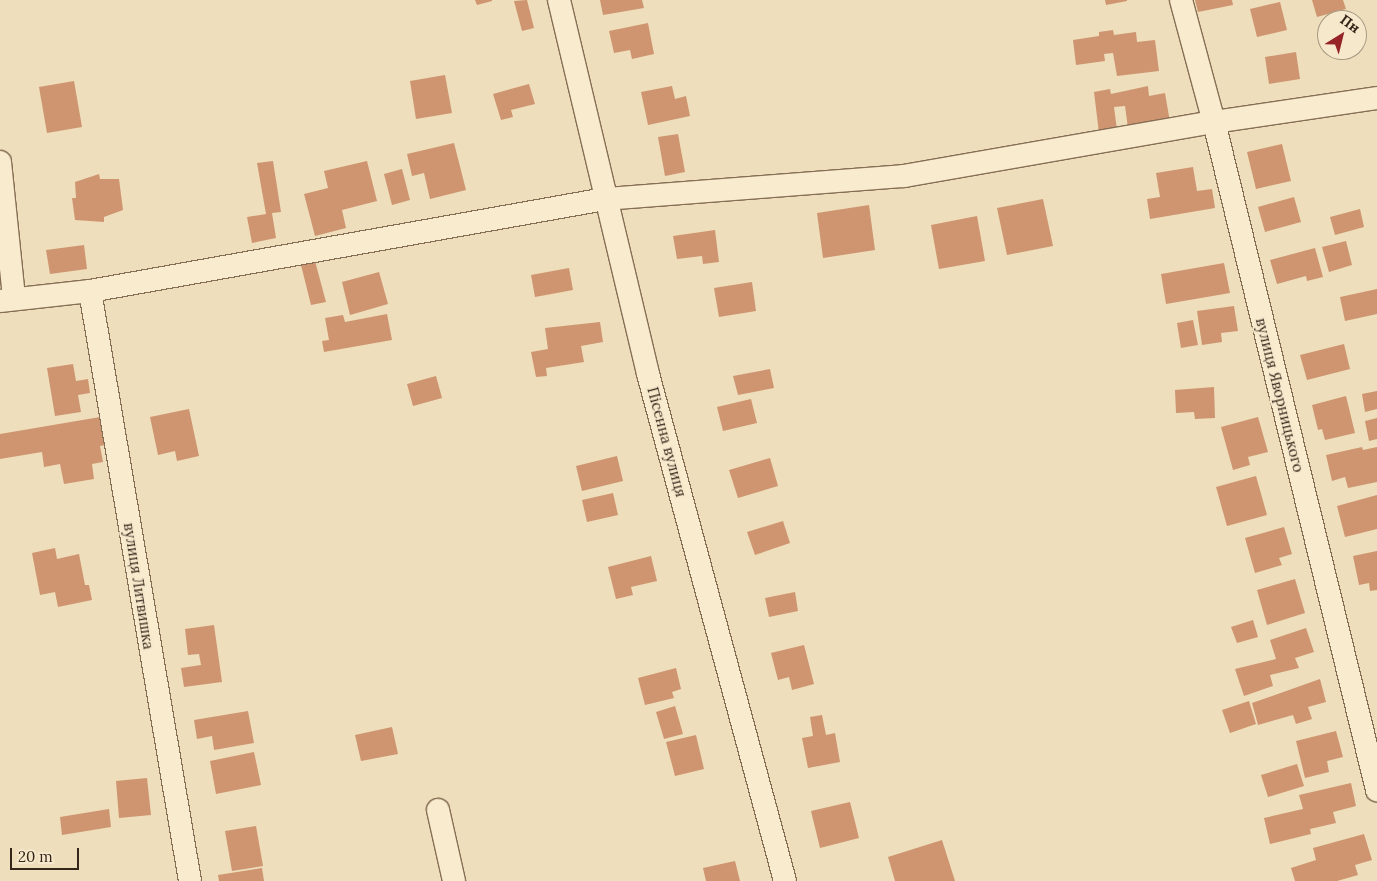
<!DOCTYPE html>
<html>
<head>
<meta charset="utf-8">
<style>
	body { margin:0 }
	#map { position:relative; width:1377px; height:881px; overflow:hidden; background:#eedebb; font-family:Lora,serif }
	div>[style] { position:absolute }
	.building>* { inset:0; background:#ce9570 }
	.roads { filter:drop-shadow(1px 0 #866e55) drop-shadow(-1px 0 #866e55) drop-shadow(0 1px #866e55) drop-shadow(0 -1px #866e55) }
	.minor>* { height:22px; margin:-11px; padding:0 11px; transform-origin:11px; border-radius:11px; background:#f9ecce }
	span { translate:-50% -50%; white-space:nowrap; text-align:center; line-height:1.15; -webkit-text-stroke:4px #f6e8cb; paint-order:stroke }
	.street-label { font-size:15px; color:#34261a }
	.north { position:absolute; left:1317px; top:10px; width:50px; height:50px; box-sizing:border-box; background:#f6e8cb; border:1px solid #a89a84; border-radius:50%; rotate:36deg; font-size:14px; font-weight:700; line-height:20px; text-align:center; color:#34261a }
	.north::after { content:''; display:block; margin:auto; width:18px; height:22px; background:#962427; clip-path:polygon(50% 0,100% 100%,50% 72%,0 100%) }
	.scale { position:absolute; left:10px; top:848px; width:69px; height:22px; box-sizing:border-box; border:2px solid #34261a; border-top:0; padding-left:6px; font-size:15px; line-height:18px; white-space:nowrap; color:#34261a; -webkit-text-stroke:4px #f6e8cb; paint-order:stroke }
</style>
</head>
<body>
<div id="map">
	<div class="building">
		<i style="clip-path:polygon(475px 0,492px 0,492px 1px,477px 5px)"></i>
		<i style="clip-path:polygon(527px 0,534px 28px,522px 31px,514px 1px)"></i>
		<i style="clip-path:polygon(600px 0,642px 0,644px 8px,603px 15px)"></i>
		<i style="clip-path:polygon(1105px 0,1127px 0,1127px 1px,1106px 5px)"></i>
		<i style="clip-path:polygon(1195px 0,1232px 0,1233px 5px,1198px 12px)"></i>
		<i style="clip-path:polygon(1312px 0,1343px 0,1346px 9px,1317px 17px)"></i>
		<i style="clip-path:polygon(1280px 2px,1287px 30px,1257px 37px,1250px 9px)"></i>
		<i style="clip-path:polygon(648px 23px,654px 54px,632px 59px,630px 50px,614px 53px,609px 31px)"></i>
		<i style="clip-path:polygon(1113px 30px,1114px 35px,1136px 32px,1137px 42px,1155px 40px,1159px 71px,1117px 76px,1113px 53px,1104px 54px,1105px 61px,1076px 65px,1073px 40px,1099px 36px,1099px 32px)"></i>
		<i style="clip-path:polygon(1296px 52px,1300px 79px,1269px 84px,1265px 57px)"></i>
		<i style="clip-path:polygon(445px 75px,452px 113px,416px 119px,410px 81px)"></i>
		<i style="clip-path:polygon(74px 81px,82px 127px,47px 133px,39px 87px)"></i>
		<i style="clip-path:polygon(529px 84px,535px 104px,511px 110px,513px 117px,501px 120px,493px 94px)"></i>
		<i style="clip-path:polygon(672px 86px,675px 99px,686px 96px,690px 116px,648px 125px,641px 92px)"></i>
		<i style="clip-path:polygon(1148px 86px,1149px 96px,1165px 93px,1170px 122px,1128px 128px,1125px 106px,1114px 107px,1117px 130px,1099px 133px,1094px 92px,1110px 89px,1111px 94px)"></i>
		<i style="clip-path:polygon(678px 134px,685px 172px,665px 176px,658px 137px)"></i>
		<i style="clip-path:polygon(454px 143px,466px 190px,430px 199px,424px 173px,412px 176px,407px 154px)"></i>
		<i style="clip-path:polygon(1282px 144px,1291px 181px,1256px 189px,1247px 152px)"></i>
		<i style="clip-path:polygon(273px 161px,281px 212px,272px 213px,276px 238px,252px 243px,247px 217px,266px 214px,257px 163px)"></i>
		<i style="clip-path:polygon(367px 161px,377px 201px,342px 210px,346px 228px,315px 236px,304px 194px,328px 188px,324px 171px)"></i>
		<i style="clip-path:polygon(1193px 167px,1197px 191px,1212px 189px,1215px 208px,1150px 219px,1147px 199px,1160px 197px,1156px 173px)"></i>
		<i style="clip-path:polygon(402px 169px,410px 200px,392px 205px,384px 174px)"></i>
		<i style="clip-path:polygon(99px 174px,100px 179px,119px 179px,123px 210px,104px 217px,104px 222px,75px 220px,72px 198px,76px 198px,75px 182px)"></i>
		<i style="clip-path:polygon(1294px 197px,1301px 222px,1265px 232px,1258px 207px)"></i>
		<i style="clip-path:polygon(1043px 199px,1053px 246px,1007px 255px,997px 208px)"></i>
		<i style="clip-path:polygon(869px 205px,875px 250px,823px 258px,817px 213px)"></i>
		<i style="clip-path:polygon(1360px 209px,1364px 227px,1335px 235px,1330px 217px)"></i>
		<i style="clip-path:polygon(977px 216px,985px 261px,939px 269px,931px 225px)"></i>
		<i style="clip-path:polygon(715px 230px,719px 262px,703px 264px,702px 256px,677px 259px,673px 236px)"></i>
		<i style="clip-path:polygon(1346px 241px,1352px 265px,1329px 272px,1322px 247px)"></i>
		<i style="clip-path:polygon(84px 245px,87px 269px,50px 274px,46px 250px)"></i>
		<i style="clip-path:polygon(1315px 248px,1323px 277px,1307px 281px,1306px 276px,1277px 284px,1270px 260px)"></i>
		<i style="clip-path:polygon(315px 261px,326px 302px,311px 305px,301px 265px)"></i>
		<i style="clip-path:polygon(1224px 263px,1230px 293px,1166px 304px,1161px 274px)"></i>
		<i style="clip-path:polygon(569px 268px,573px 290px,535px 297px,531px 275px)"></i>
		<i style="clip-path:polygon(379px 272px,388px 304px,350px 315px,342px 282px)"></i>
		<i style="clip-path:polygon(752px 282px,756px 311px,719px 317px,714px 288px)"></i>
		<i style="clip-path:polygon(1377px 289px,1377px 314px,1345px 321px,1340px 297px)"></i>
		<i style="clip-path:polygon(1234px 306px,1238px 331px,1221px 333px,1222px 342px,1202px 345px,1197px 311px)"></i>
		<i style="clip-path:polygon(387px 314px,392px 340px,324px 352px,322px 341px,329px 340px,325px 318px,343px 315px,345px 322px)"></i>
		<i style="clip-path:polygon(1193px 320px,1198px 345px,1181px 348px,1177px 323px)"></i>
		<i style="clip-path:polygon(600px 322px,603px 342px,581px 346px,584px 362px,546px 368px,547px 376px,536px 377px,531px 352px,548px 349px,545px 328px)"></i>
		<i style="clip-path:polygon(1344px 344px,1350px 369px,1307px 380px,1300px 355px)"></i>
		<i style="clip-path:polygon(73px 364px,76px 381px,88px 379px,90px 393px,78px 395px,81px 412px,55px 416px,47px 368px)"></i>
		<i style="clip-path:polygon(770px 369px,774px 388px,738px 395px,733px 376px)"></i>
		<i style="clip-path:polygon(436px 376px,442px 398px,413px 406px,407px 384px)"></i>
		<i style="clip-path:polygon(1214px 387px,1215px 418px,1195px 419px,1194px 412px,1176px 413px,1175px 390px)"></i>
		<i style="clip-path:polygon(1377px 391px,1377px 409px,1365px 412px,1362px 394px)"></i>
		<i style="clip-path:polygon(1346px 396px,1355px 433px,1325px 440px,1322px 429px,1318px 430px,1312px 405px)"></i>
		<i style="clip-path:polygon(751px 399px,757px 423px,723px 431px,717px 407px)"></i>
		<i style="clip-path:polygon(189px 409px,199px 456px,177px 461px,175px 451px,158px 455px,150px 417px)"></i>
		<i style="clip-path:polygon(106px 416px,111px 444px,100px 446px,103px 462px,92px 464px,94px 479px,64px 484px,60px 464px,44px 467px,42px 452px,0 459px,0 434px)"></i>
		<i style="clip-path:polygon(1258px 417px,1268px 452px,1248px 457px,1250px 465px,1233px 470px,1221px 427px)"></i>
		<i style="clip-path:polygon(1377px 418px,1377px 439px,1369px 441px,1365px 421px)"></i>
		<i style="clip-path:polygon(1362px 447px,1363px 450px,1377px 447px,1377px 482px,1348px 488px,1345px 477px,1332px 481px,1326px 455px)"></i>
		<i style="clip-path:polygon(617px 456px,623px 481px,582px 491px,576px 466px)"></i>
		<i style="clip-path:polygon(770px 458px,778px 486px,738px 498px,729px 470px)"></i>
		<i style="clip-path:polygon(1256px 476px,1267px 515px,1227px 526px,1216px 487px)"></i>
		<i style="clip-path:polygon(613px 493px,618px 515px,587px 522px,582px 500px)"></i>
		<i style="clip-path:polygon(1377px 495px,1377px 529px,1345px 537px,1337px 506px)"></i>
		<i style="clip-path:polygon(783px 521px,790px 543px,755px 555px,747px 532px)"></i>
		<i style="clip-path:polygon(1284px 527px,1292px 554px,1279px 558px,1282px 565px,1255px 573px,1245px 538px)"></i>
		<i style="clip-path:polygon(55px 548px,57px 559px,79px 554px,85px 585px,89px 585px,92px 600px,58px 607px,55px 592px,40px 595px,32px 553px)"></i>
		<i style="clip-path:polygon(1377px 551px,1377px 590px,1370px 591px,1369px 583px,1359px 585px,1353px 556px)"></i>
		<i style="clip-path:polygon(651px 556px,657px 581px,631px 587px,633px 595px,616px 599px,608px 567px)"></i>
		<i style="clip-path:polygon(1295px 579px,1305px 613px,1267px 625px,1257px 590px)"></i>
		<i style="clip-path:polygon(795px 592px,798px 611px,769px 617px,765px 598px)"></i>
		<i style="clip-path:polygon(1253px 620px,1258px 637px,1237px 643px,1231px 627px)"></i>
		<i style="clip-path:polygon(214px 625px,222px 682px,184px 687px,181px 668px,201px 665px,199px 654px,188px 655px,185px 629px)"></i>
		<i style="clip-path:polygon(1306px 628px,1314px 652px,1295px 658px,1299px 668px,1270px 675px,1273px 686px,1244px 696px,1235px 669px,1276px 659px,1270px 640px)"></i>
		<i style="clip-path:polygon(804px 645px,814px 684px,792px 690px,789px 677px,778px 680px,771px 653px)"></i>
		<i style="clip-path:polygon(676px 668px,681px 689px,672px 692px,674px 698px,645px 705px,638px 678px)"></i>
		<i style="clip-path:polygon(1320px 679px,1326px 702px,1308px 707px,1312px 719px,1296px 724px,1293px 715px,1258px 725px,1252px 703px)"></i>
		<i style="clip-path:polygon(1249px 701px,1256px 724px,1230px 733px,1222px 710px)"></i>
		<i style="clip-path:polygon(675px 706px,683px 734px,664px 739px,656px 712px)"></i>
		<i style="clip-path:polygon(248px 711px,254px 743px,214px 750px,212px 736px,197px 739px,194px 720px)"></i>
		<i style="clip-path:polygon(822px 715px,826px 735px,835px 733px,840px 762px,808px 768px,802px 738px,813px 736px,810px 717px)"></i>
		<i style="clip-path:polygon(392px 727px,398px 754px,361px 761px,355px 735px)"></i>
		<i style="clip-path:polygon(1336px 731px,1343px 757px,1327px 761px,1329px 772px,1305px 778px,1296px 741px)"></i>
		<i style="clip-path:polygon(696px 735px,704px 769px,675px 776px,666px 742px)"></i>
		<i style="clip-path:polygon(254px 752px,261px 785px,216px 794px,210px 761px)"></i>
		<i style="clip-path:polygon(1297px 764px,1304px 786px,1268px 797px,1261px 775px)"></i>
		<i style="clip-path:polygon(147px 778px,151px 815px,119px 818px,116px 781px)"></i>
		<i style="clip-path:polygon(1351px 783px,1356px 806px,1333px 812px,1336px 823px,1310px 829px,1311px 834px,1270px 844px,1264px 818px,1303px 809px,1299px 795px)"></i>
		<i style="clip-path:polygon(850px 802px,859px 838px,820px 848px,811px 811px)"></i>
		<i style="clip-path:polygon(109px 809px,111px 827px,62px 835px,60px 817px)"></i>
		<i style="clip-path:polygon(256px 826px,263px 866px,232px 871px,225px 831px)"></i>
		<i style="clip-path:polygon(1364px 834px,1372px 860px,1355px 865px,1358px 875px,1337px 881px,1295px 881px,1291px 868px,1316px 860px,1313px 848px)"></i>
		<i style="clip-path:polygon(942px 840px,955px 881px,895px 881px,888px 857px)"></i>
		<i style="clip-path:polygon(735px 861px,740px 881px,706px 881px,703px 868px)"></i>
		<i style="clip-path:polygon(262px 868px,264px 881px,219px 881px,218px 875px)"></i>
	</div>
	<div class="roads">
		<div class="minor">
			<i style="left:559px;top:0;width:384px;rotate:76.6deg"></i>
			<i style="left:648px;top:374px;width:525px;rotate:74.88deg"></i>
			<i style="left:1181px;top:0;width:126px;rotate:74.9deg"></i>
			<i style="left:1214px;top:122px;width:688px;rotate:76.29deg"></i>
			<i style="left:0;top:162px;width:137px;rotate:84.1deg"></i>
			<i style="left:90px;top:291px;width:598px;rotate:80.38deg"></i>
			<i style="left:0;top:301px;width:91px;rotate:-6.3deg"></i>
			<i style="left:90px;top:291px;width:523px;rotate:-10.13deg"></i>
			<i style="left:605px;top:199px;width:300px;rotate:-4.4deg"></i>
			<i style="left:904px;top:176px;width:315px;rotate:-9.9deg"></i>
			<i style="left:1214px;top:122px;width:165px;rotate:-8.4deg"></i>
			<i style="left:438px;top:810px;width:73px;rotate:77.3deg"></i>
		</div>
	</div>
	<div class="street-label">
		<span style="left:1280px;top:395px;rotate:76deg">вулиця Яворницького</span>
		<span style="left:667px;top:442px;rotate:75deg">Пісенна вулиця</span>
		<span style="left:139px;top:586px;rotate:81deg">вулиця Литвишка</span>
	</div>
	<div class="north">Пн</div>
	<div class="scale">20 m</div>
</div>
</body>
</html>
